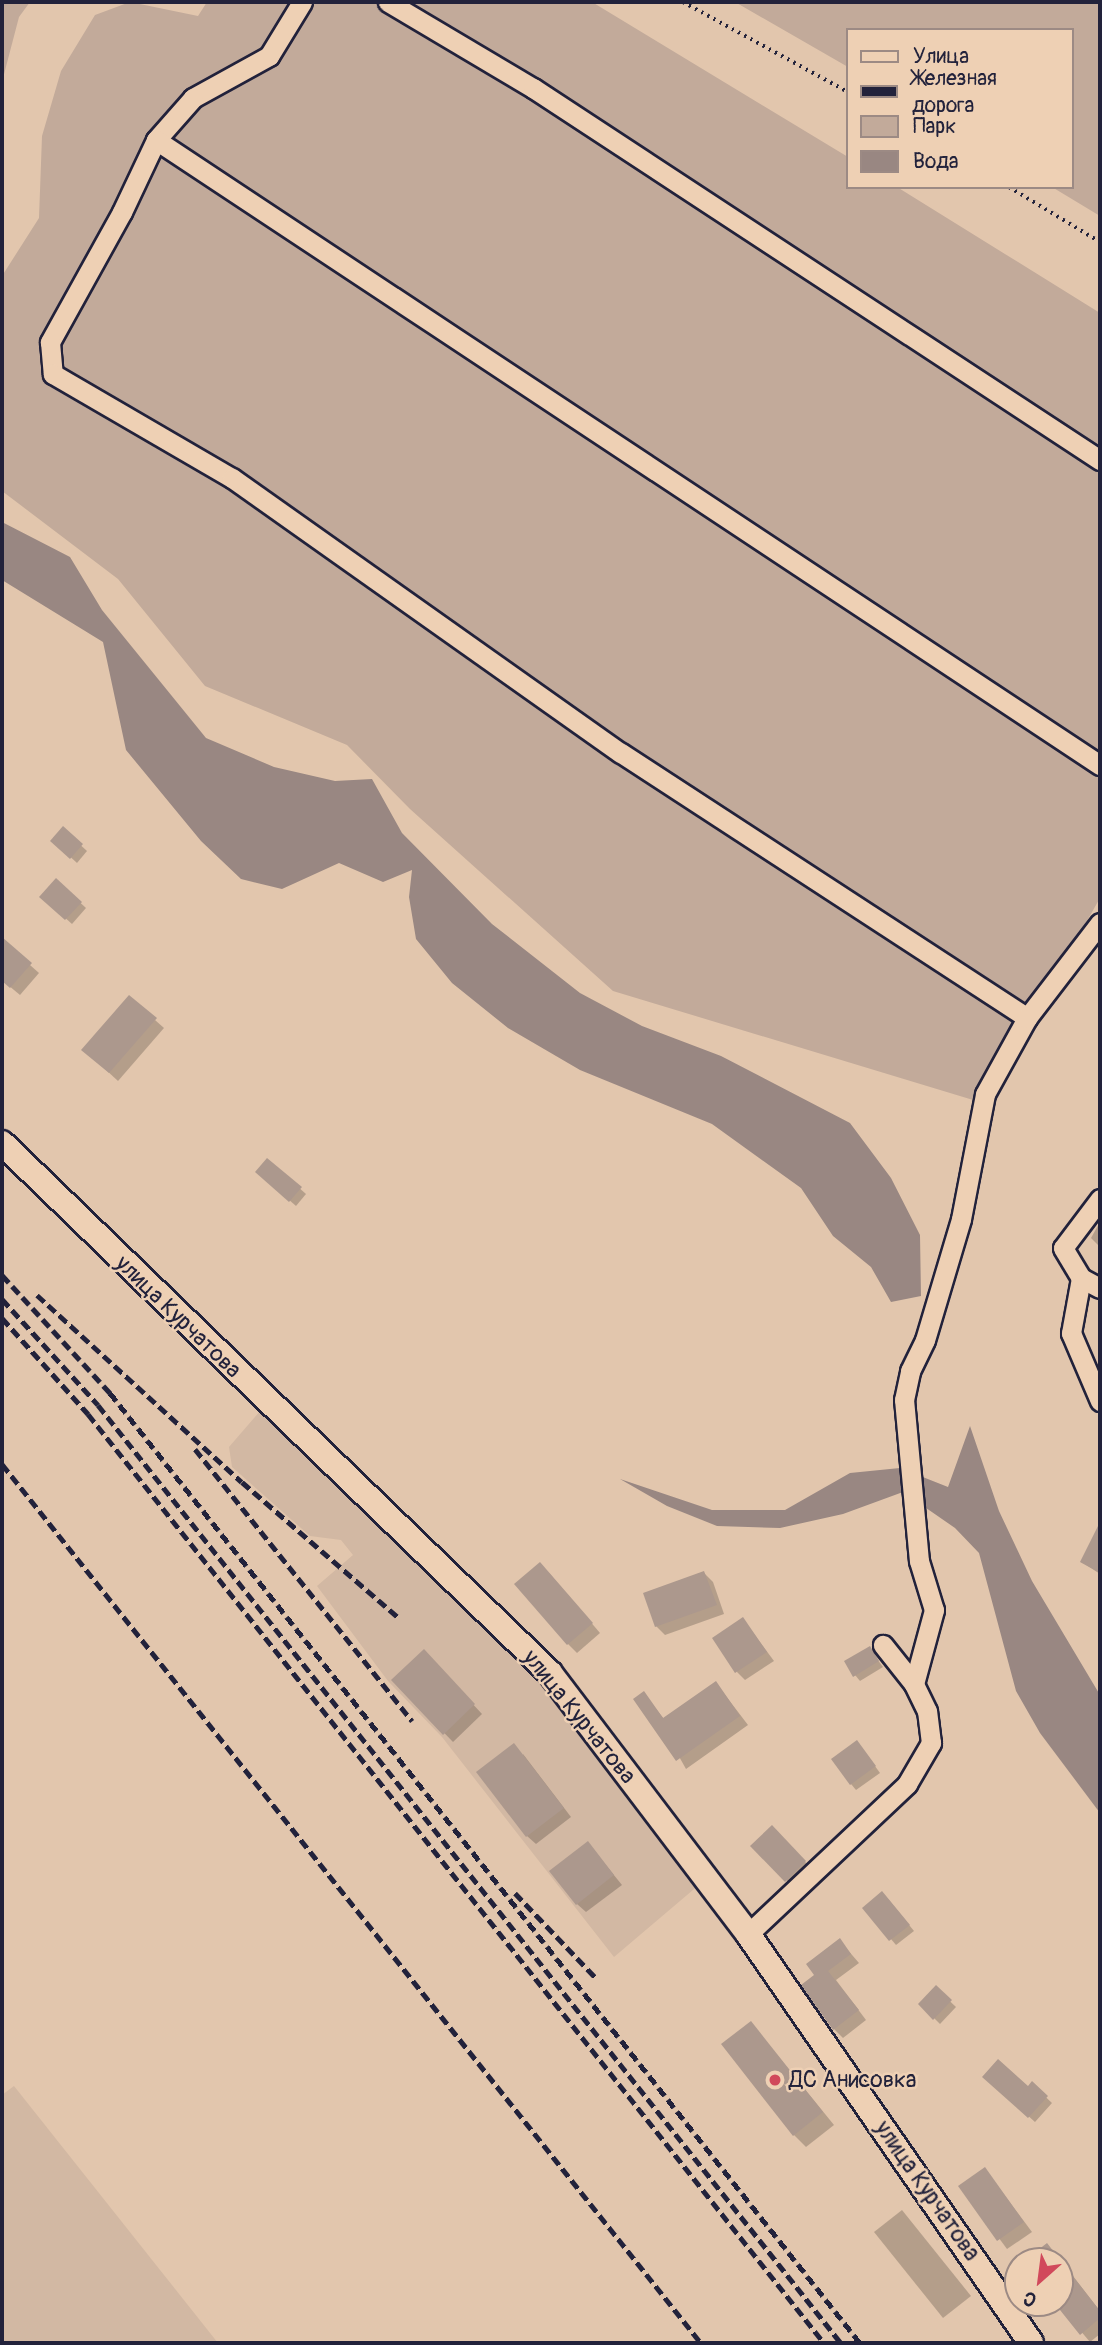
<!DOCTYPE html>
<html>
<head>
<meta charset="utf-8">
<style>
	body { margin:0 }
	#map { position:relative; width:1102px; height:2345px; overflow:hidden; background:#e2c6ad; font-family:Pangolin,sans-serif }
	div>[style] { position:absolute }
	.built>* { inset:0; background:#d2b8a3 }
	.green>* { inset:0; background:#c2aa9a }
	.water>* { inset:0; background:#998782 }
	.shadow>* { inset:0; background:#0003 }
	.building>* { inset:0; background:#ac988d }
	.path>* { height:3.5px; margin-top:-1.75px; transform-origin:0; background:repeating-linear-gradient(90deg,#22223b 0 2px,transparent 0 7px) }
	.roads { filter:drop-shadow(2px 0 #22223b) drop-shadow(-2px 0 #22223b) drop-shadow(0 2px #22223b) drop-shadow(0 -2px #22223b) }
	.minor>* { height:19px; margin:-9.5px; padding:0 9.5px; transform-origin:9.5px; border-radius:9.5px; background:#eed0b4 }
	.tertiary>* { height:24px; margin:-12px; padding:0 12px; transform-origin:12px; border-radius:12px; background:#eed0b4 }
	.rail>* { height:5px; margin-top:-2.5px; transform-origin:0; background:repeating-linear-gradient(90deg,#22223b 0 10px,transparent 0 15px) }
	.dots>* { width:19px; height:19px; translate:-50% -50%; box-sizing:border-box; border:4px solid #eed0b4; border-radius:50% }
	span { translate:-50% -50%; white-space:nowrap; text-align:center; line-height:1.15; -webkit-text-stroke:5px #eed0b4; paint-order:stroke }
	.street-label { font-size:23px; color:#22223b }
	.poi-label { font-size:23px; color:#22223b }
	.left { translate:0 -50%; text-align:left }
	.frame { position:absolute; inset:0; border:4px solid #22223b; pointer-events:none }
	.legend { position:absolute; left:846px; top:28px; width:228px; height:161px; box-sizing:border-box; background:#eed0b4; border:2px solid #9c8a84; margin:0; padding:9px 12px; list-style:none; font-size:21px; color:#22223b }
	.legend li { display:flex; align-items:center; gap:14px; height:35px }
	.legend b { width:35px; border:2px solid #9c8a84 }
	.north { position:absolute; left:1004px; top:2247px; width:70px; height:70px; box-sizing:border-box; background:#eed0b4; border:2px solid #9c8a84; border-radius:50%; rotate:208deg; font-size:19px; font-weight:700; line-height:28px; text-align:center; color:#22223b }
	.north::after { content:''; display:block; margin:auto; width:24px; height:32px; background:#d1495b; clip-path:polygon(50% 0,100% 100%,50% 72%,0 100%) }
</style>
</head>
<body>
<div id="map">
	<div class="built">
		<i style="clip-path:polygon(261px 1410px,542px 1679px,700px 1884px,614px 1957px,442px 1737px,388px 1681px,317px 1586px,353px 1555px,341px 1540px,310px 1536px,232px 1467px,229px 1447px)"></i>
		<i style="clip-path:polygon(14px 2086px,218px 2343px,2px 2343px,2px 2095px)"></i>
	</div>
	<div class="green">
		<i style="clip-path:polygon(2px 2px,30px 2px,19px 17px,2px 82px)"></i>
		<i style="clip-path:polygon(130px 2px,198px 16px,207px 2px,592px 2px,848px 157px,848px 187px,897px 187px,1100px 313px,1100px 898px,983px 1103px,613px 991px,410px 809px,347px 745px,205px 686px,118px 579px,2px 491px,2px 276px,39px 218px,42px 136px,61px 71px,95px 15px)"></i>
		<i style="clip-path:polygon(735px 2px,1100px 2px,1100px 216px,1052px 187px,1072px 187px,1072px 30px,848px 30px,848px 67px)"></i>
	</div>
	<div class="water">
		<i style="clip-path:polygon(2px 522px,70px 557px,102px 610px,206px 738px,274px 767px,335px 781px,372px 779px,402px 833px,492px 924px,580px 993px,642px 1026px,721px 1056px,850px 1123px,891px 1178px,920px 1235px,921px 1296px,891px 1302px,871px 1267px,833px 1236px,801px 1188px,712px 1124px,580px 1070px,508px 1028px,452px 983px,416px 939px,409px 897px,412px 870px,383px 882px,339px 863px,282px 889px,241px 879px,201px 841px,126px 750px,103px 642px,2px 580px)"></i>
		<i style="clip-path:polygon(970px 1426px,999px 1511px,1032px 1581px,1100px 1695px,1100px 1813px,1040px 1733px,1016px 1691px,979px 1553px,955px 1528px,903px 1492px,843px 1514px,780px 1528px,717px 1526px,667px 1506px,620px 1479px,712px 1510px,785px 1510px,850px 1473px,900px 1468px,948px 1487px)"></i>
	</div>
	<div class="shadow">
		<i style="clip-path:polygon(63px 829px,87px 851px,77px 863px,52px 840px)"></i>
		<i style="clip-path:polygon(57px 881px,86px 908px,72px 924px,42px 897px)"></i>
		<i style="clip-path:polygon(2px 940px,39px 973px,20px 995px,2px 980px)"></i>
		<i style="clip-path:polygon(155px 1020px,164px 1028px,118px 1081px,93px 1058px)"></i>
		<i style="clip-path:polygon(268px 1160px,306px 1194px,296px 1206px,263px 1177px)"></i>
		<i style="clip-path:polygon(1100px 1222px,1100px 1247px,1091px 1238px)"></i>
		<i style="clip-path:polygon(1094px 1539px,1100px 1542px,1100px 1574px,1082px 1562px)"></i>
		<i style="clip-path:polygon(549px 1573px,600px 1633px,577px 1653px,568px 1644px)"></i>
		<i style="clip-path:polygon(704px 1573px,713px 1582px,724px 1614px,665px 1635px,656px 1626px)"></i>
		<i style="clip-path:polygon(743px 1619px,774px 1661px,745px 1680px,737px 1672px)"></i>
		<i style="clip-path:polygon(869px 1648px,883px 1667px,860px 1681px,855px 1675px)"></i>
		<i style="clip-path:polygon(432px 1660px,482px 1714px,453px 1742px,393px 1680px)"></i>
		<i style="clip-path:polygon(716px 1683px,748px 1725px,686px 1769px,644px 1694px,664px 1719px)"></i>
		<i style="clip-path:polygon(862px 1748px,880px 1773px,856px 1790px,851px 1784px)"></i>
		<i style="clip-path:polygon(523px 1754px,571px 1817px,536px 1844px,527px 1836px)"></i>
		<i style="clip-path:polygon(772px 1828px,814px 1871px,795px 1889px,753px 1846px)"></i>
		<i style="clip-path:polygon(588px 1843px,622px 1885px,586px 1912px,577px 1904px)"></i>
		<i style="clip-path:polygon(888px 1899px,914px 1931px,896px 1945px,865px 1908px)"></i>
		<i style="clip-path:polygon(840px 1941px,859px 1963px,836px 1980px,866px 2020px,843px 2038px,834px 2029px,816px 1976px)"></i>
		<i style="clip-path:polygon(936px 1988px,956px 2007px,940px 2024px,920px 2004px)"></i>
		<i style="clip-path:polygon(751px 2023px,834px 2125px,806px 2147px,794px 2135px)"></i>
		<i style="clip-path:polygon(985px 2077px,1028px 2088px,1032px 2084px,1052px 2103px,1035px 2122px)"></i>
		<i style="clip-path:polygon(985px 2169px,1032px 2232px,1007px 2249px,961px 2187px)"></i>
		<i style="clip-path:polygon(902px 2210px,971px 2296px,943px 2318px,874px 2232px)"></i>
		<i style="clip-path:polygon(1047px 2245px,1056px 2254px,1100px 2311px,1100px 2334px,1090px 2342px,1057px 2303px,1060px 2261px,1027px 2261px)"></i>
	</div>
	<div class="building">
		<i style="clip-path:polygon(63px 826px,83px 844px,70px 859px,50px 841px)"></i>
		<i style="clip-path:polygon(56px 878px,82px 902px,65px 920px,39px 897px)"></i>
		<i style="clip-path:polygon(2px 937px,32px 963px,10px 988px,2px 981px)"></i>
		<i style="clip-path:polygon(129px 995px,157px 1018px,109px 1073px,81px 1050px)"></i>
		<i style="clip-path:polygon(267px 1158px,302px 1187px,289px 1202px,255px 1172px)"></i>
		<i style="clip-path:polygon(1100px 1522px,1100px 1573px,1080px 1562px)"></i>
		<i style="clip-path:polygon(540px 1562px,593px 1623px,567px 1645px,514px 1584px)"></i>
		<i style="clip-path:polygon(704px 1571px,717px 1605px,655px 1627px,643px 1593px)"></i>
		<i style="clip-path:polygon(743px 1617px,767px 1652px,735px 1673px,712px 1638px)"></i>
		<i style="clip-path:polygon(870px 1646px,879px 1661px,853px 1677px,844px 1661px)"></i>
		<i style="clip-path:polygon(424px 1649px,475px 1704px,443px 1735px,391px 1680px)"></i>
		<i style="clip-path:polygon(716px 1681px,740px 1716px,676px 1761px,633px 1699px,644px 1691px,663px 1718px)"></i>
		<i style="clip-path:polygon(857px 1740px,876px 1766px,850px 1785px,831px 1759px)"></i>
		<i style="clip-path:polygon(514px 1743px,564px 1808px,526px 1837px,476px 1772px)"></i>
		<i style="clip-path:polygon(772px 1825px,806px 1861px,785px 1882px,750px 1846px)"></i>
		<i style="clip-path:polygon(588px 1841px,614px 1875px,576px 1905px,549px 1871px)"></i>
		<i style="clip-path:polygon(882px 1891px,910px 1925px,889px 1941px,862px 1908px)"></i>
		<i style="clip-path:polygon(840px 1938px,851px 1954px,828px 1971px,859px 2010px,833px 2030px,801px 1985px,814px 1975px,806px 1964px)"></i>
		<i style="clip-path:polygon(936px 1985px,952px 2000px,933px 2020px,918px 2004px)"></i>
		<i style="clip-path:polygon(751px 2021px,823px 2112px,793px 2136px,721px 2044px)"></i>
		<i style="clip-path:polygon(998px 2059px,1028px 2086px,1032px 2081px,1048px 2096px,1028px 2118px,982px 2077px)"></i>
		<i style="clip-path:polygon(985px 2167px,1024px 2222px,997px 2241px,958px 2186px)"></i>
		<i style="clip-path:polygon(1047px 2243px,1100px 2311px,1100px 2318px,1080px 2335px,1060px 2310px,1060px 2261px,1024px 2261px)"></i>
	</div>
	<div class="path">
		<i style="left:683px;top:2px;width:188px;rotate:28.6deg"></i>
		<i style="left:1009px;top:187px;width:106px;rotate:31.1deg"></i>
	</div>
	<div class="roads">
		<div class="minor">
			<i style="left:302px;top:2px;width:63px;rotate:121.4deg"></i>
			<i style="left:269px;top:56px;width:87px;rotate:151.1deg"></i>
			<i style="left:193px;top:98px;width:56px;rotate:131.4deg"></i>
			<i style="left:156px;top:140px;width:80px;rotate:115.3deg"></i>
			<i style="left:122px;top:212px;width:149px;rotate:119deg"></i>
			<i style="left:50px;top:342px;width:32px;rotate:85deg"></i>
			<i style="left:53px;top:374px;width:207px;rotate:30.2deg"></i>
			<i style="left:232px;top:478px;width:476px;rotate:35.3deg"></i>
			<i style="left:621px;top:753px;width:485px;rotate:33.1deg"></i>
			<i style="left:388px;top:2px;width:169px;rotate:30.7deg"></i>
			<i style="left:533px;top:88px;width:678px;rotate:33.27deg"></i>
			<i style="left:156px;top:140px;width:1132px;rotate:33.51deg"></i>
			<i style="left:1100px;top:1199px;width:61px;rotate:127.1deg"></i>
			<i style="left:1063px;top:1248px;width:35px;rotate:59deg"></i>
			<i style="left:1081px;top:1278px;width:21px;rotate:28deg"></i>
			<i style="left:1081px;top:1278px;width:56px;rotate:100.3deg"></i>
			<i style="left:1071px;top:1333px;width:74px;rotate:66.9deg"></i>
			<i style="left:914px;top:1684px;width:77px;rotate:-74.9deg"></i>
			<i style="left:934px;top:1610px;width:51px;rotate:-107deg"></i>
			<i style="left:919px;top:1561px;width:162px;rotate:-95.3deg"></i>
			<i style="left:904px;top:1400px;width:30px;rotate:-78deg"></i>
			<i style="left:910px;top:1371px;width:34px;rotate:-64deg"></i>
			<i style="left:925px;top:1340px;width:126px;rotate:-73.4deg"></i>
			<i style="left:961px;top:1219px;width:127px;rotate:-79.1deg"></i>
			<i style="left:985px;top:1094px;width:87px;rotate:-61.1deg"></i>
			<i style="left:1027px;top:1018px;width:120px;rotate:-52.5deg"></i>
			<i style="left:748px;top:1934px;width:219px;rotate:-43.3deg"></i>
			<i style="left:907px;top:1784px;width:48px;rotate:-59.7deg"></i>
			<i style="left:931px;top:1743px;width:32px;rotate:-97deg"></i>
			<i style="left:927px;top:1711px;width:30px;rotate:-116deg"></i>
			<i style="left:914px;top:1684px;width:50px;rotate:-128.5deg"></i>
		</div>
		<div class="tertiary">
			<i style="left:2px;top:1143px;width:762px;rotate:44.04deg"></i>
			<i style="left:550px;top:1673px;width:328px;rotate:52.8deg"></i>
			<i style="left:748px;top:1934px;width:497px;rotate:55.3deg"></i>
		</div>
	</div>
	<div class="rail">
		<i style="left:2px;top:1275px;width:160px;rotate:47.5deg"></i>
		<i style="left:110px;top:1393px;width:1210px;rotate:51.71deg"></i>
		<i style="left:37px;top:1295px;width:277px;rotate:42.4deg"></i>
		<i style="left:242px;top:1482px;width:209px;rotate:40.9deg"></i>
		<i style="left:2px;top:1299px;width:143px;rotate:47.8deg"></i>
		<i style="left:98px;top:1405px;width:1197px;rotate:51.62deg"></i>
		<i style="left:2px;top:1318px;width:129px;rotate:48.1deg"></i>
		<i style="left:88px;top:1414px;width:1185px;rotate:51.61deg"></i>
		<i style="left:195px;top:1449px;width:348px;rotate:51.4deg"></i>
		<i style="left:2px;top:1464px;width:1123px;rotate:51.51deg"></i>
		<i style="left:515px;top:1893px;width:116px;rotate:46.4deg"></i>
	</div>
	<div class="dots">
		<i style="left:775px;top:2080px;background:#d1495b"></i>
	</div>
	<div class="street-label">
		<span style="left:178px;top:1317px;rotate:44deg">улица Курчатова</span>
		<span style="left:579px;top:1717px;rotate:51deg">улица Курчатова</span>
		<span style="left:927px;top:2191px;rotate:55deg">улица Курчатова</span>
	</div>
	<div class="poi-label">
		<span class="left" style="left:789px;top:2080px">ДС Анисовка</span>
	</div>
	<div class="frame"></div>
	<ul class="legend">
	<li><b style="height:9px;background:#eed0b4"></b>Улица</li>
	<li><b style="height:9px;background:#22223b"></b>Железная дорога</li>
	<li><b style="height:19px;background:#c2aa9a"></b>Парк</li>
	<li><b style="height:19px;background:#998782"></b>Вода</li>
	</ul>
	<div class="north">С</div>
</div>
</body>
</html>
